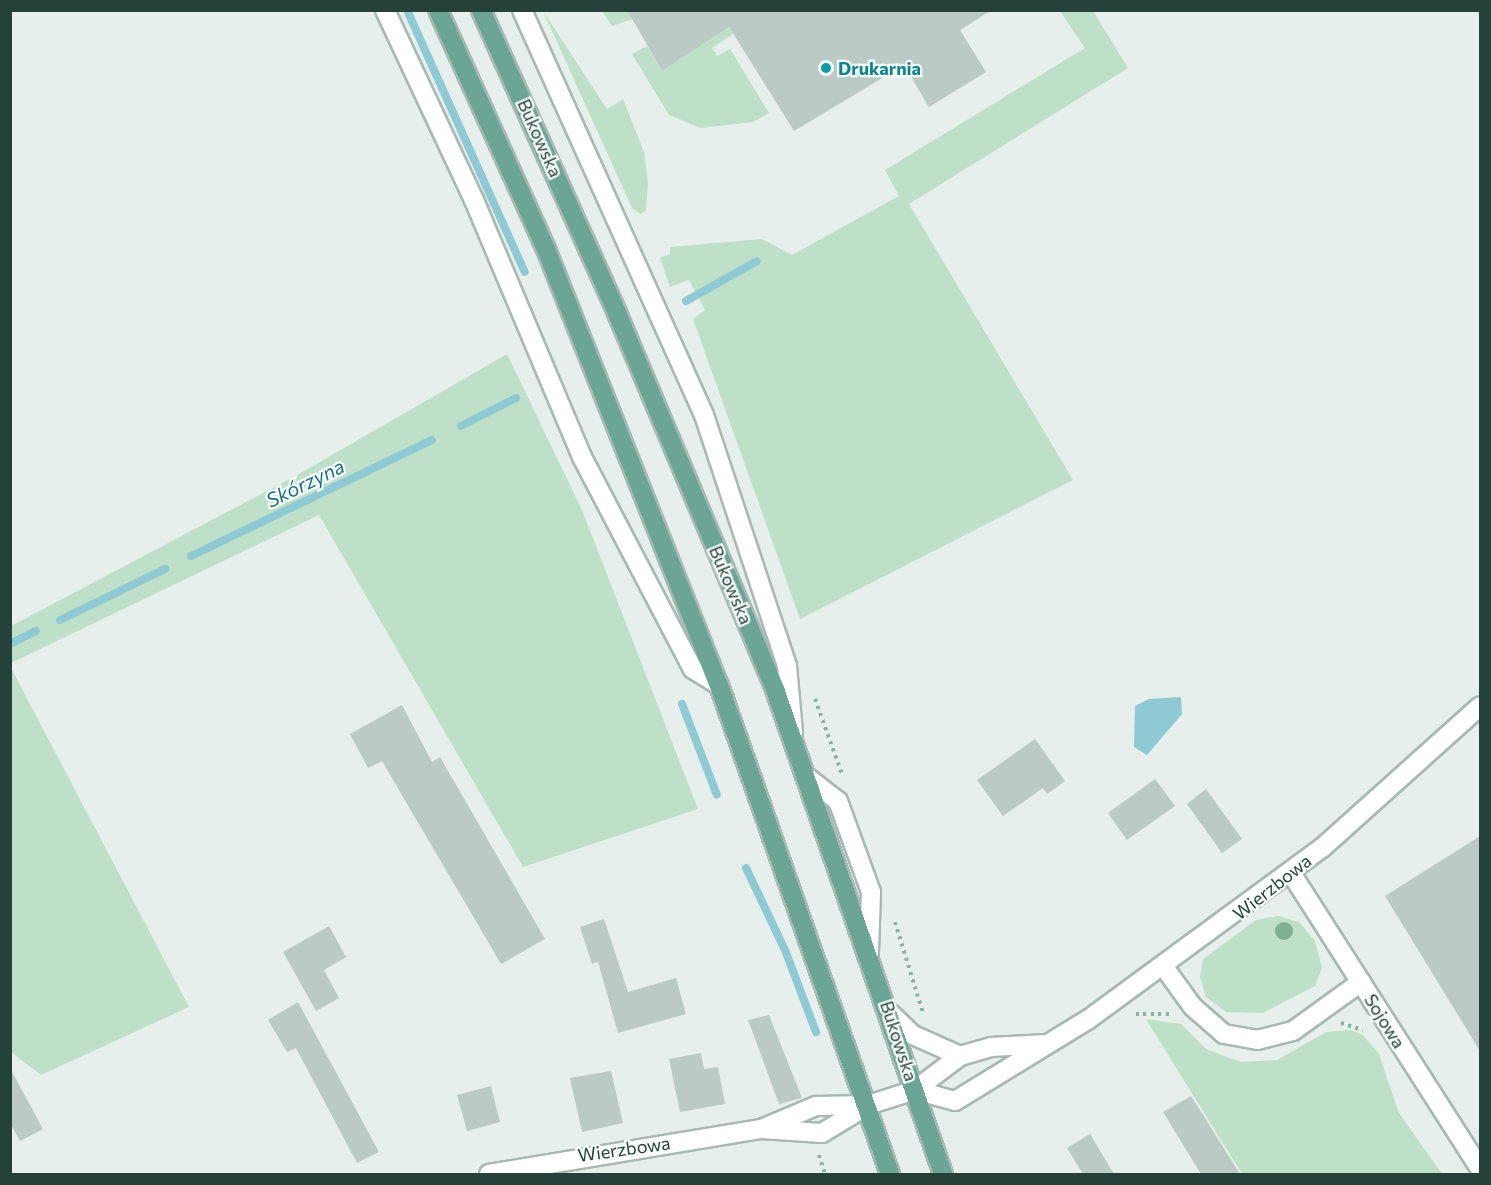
<!DOCTYPE html>
<html>
<head>
<meta charset="utf-8">
<style>
	body { margin:0 }
	#map { position:relative; width:1491px; height:1185px; overflow:hidden; background:#e6efeb; font-family:Commissioner,sans-serif }
	div>[style] { position:absolute }
	.green>* { inset:0; background:#bfe0c8 }
	.water>* { inset:0; background:#8ec9d4 }
	.stream>* { height:8px; margin:-4px; padding:0 4px; transform-origin:4px; border-radius:4px; background:#8ec9d4 }
	.building>* { inset:0; background:#bbcac4 }
	.path>* { height:4px; margin-top:-2px; transform-origin:0; background:repeating-linear-gradient(90deg,#86b3a5 0 3px,transparent 0 7.5px) }
	.roads { filter:drop-shadow(2px 0 #a8b8b2) drop-shadow(-2px 0 #a8b8b2) drop-shadow(0 2px #a8b8b2) drop-shadow(0 -2px #a8b8b2) }
	.minor>* { height:18px; margin:-9px; padding:0 9px; transform-origin:9px; border-radius:9px; background:#fff }
	.major>* { height:18px; margin:-9px; padding:0 9px; transform-origin:9px; border-radius:9px; background:#6aa596 }
	.trees>* { width:18px; height:18px; margin:-9px; border-radius:50%; background:#80af93 }
	.dots>* { width:16px; height:16px; translate:-50% -50%; box-sizing:border-box; border:3px solid #f7fbf9; border-radius:50% }
	span { translate:-50% -50%; white-space:nowrap; text-align:center; line-height:1.15; -webkit-text-stroke:4.5px #f7fbf9; paint-order:stroke }
	.culture-label { font-size:18px; color:#0d838f; font-weight:700 }
	.left { translate:0 -50%; text-align:left }
	.street-label { font-size:18px; color:#24423a }
	.water-label { font-size:20px; color:#1c6f80; font-style:italic }
	.frame { position:absolute; inset:0; border:12px solid #24423a; pointer-events:none }
</style>
</head>
<body>
<div id="map">
	<div class="green">
		<i style="clip-path:polygon(543px 11px,607px 109px,623px 99px,644px 152px,648px 184px,646px 210px,641px 214px,632px 208px)"></i>
		<i style="clip-path:polygon(602px 11px,628px 11px,633px 19px,612px 26px)"></i>
		<i style="clip-path:polygon(1060px 11px,1093px 11px,1128px 68px,909px 204px,1073px 480px,800px 619px,693px 319px,705px 310px,689px 280px,670px 287px,660px 258px,670px 254px,670px 247px,762px 239px,792px 255px,899px 196px,885px 170px,1085px 48px)"></i>
		<i style="clip-path:polygon(729px 27px,733px 34px,712px 48px,717px 56px,730px 49px,769px 113px,753px 122px,701px 128px,669px 115px,632px 54px,647px 46px,662px 71px)"></i>
		<i style="clip-path:polygon(507px 354px,582px 510px,698px 809px,523px 867px,319px 515px,11px 663px,11px 626px,299px 474px)"></i>
		<i style="clip-path:polygon(11px 668px,189px 1007px,41px 1075px,11px 1052px)"></i>
		<i style="clip-path:polygon(1278px 916px,1299px 922px,1315px 941px,1322px 968px,1315px 986px,1263px 1013px,1226px 1012px,1206px 997px,1200px 977px,1203px 959px,1256px 920px)"></i>
		<i style="clip-path:polygon(1146px 1019px,1181px 1024px,1206px 1049px,1241px 1062px,1277px 1060px,1326px 1032px,1350px 1030px,1363px 1035px,1379px 1054px,1399px 1113px,1442px 1174px,1242px 1174px)"></i>
	</div>
	<div class="water">
		<i style="clip-path:polygon(1181px 697px,1182px 714px,1147px 755px,1134px 747px,1135px 706px,1149px 699px)"></i>
	</div>
	<div class="stream">
		<i style="left:407px;top:10px;width:287px;rotate:65.8deg"></i>
		<i style="left:686px;top:301px;width:81px;rotate:-29.4deg"></i>
		<i style="left:461px;top:426px;width:62px;rotate:-27deg"></i>
		<i style="left:191px;top:556px;width:267px;rotate:-25.7deg"></i>
		<i style="left:60px;top:620px;width:117px;rotate:-25.9deg"></i>
		<i style="left:10px;top:644px;width:29px;rotate:-27deg"></i>
		<i style="left:682px;top:704px;width:97px;rotate:69deg"></i>
		<i style="left:746px;top:868px;width:91px;rotate:64.6deg"></i>
		<i style="left:785px;top:950px;width:88px;rotate:69.3deg"></i>
	</div>
	<div class="building">
		<i style="clip-path:polygon(627px 10px,992px 10px,960px 30px,986px 72px,929px 107px,904px 65px,794px 131px,729px 27px,662px 71px)"></i>
		<i style="clip-path:polygon(402px 705px,432px 762px,440px 757px,545px 939px,501px 964px,382px 761px,368px 768px,350px 734px)"></i>
		<i style="clip-path:polygon(1035px 739px,1065px 781px,1047px 794px,1043px 788px,1003px 816px,977px 780px)"></i>
		<i style="clip-path:polygon(1155px 779px,1175px 806px,1127px 840px,1108px 813px)"></i>
		<i style="clip-path:polygon(1206px 789px,1242px 839px,1222px 853px,1187px 804px)"></i>
		<i style="clip-path:polygon(1480px 836px,1480px 1051px,1385px 896px)"></i>
		<i style="clip-path:polygon(604px 919px,628px 992px,676px 978px,686px 1014px,618px 1033px,598px 962px,592px 964px,580px 927px)"></i>
		<i style="clip-path:polygon(329px 926px,346px 957px,324px 970px,339px 998px,316px 1011px,283px 952px)"></i>
		<i style="clip-path:polygon(298px 1002px,379px 1152px,357px 1163px,296px 1048px,287px 1052px,268px 1020px)"></i>
		<i style="clip-path:polygon(769px 1015px,802px 1098px,779px 1104px,748px 1020px)"></i>
		<i style="clip-path:polygon(701px 1053px,704px 1069px,718px 1067px,725px 1104px,680px 1112px,669px 1059px)"></i>
		<i style="clip-path:polygon(10px 1068px,43px 1129px,20px 1141px,10px 1123px)"></i>
		<i style="clip-path:polygon(611px 1071px,623px 1123px,582px 1132px,570px 1078px)"></i>
		<i style="clip-path:polygon(491px 1086px,500px 1122px,467px 1131px,457px 1095px)"></i>
		<i style="clip-path:polygon(1191px 1096px,1205px 1118px,1240px 1174px,1201px 1174px,1163px 1112px)"></i>
		<i style="clip-path:polygon(1090px 1134px,1114px 1174px,1083px 1174px,1067px 1148px)"></i>
	</div>
	<div class="path">
		<i style="left:815px;top:699px;width:80px;rotate:70.2deg"></i>
		<i style="left:895px;top:922px;width:95px;rotate:72.9deg"></i>
		<i style="left:1136px;top:1014px;width:34px"></i>
		<i style="left:1341px;top:1023px;width:23px;rotate:18deg"></i>
		<i style="left:819px;top:1155px;width:20px;rotate:72deg"></i>
	</div>
	<div class="roads">
		<div class="minor">
			<i style="left:385px;top:10px;width:210px;rotate:64.9deg"></i>
			<i style="left:474px;top:200px;width:279px;rotate:67.2deg"></i>
			<i style="left:582px;top:457px;width:239px;rotate:62.4deg"></i>
			<i style="left:693px;top:669px;width:31px;rotate:32deg"></i>
			<i style="left:522px;top:10px;width:444px;rotate:65.8deg"></i>
			<i style="left:704px;top:415px;width:264px;rotate:71.7deg"></i>
			<i style="left:787px;top:666px;width:66px;rotate:84.8deg"></i>
			<i style="left:807px;top:777px;width:39px;rotate:38deg"></i>
			<i style="left:838px;top:801px;width:97px;rotate:70.1deg"></i>
			<i style="left:871px;top:892px;width:60px;rotate:91.9deg"></i>
			<i style="left:1291px;top:873px;width:351px;rotate:57.4deg"></i>
			<i style="left:1164px;top:967px;width:49px;rotate:54.1deg"></i>
			<i style="left:1193px;top:1007px;width:41px;rotate:41.1deg"></i>
			<i style="left:1224px;top:1034px;width:34px;rotate:10deg"></i>
			<i style="left:1257px;top:1040px;width:37px;rotate:-14deg"></i>
			<i style="left:1293px;top:1031px;width:84px;rotate:-35.8deg"></i>
			<i style="left:890px;top:1013px;width:32px;rotate:44deg"></i>
			<i style="left:913px;top:1035px;width:51px;rotate:24.1deg"></i>
			<i style="left:915px;top:1090px;width:41px;rotate:15.4deg"></i>
			<i style="left:955px;top:1101px;width:157px;rotate:-31.5deg"></i>
			<i style="left:1089px;top:1019px;width:289px;rotate:-36.3deg"></i>
			<i style="left:1322px;top:848px;width:212px;rotate:-41.9deg"></i>
			<i style="left:761px;top:1129px;width:61px;rotate:3.8deg"></i>
			<i style="left:822px;top:1133px;width:54px;rotate:-31.3deg"></i>
			<i style="left:868px;top:1105px;width:49px;rotate:-17.7deg"></i>
			<i style="left:915px;top:1090px;width:56px;rotate:-37.1deg"></i>
			<i style="left:960px;top:1056px;width:32px;rotate:-16deg"></i>
			<i style="left:991px;top:1047px;width:55px;rotate:-3.1deg"></i>
			<i style="left:489px;top:1174px;width:276px;rotate:-9.4deg"></i>
			<i style="left:761px;top:1129px;width:60px;rotate:-22.7deg"></i>
			<i style="left:816px;top:1106px;width:52px;rotate:-1.1deg"></i>
		</div>
		<div class="major">
			<i style="left:438px;top:10px;width:262px;rotate:65.7deg"></i>
			<i style="left:546px;top:249px;width:469px;rotate:68.4deg"></i>
			<i style="left:719px;top:685px;width:518px;rotate:70.73deg"></i>
			<i style="left:481px;top:10px;width:332px;rotate:65.8deg"></i>
			<i style="left:617px;top:313px;width:411px;rotate:67.2deg"></i>
			<i style="left:776px;top:692px;width:510px;rotate:70.89deg"></i>
		</div>
	</div>
	<div class="trees">
		<i style="left:1284px;top:931px"></i>
	</div>
	<div class="dots">
		<i style="left:826px;top:68px;background:#0f9aa8"></i>
	</div>
	<div class="culture-label">
		<span class="left" style="left:838px;top:68px">Drukarnia</span>
	</div>
	<div class="street-label">
		<span style="left:540px;top:138px;rotate:66deg">Bukowska</span>
		<span style="left:731px;top:585px;rotate:67deg">Bukowska</span>
		<span style="left:1272px;top:887px;rotate:-38deg">Wierzbowa</span>
		<span style="left:1385px;top:1021px;rotate:58deg">Sojowa</span>
		<span style="left:899px;top:1041px;rotate:72deg">Bukowska</span>
		<span style="left:624px;top:1149px;rotate:-8deg">Wierzbowa</span>
	</div>
	<div class="water-label">
		<span style="left:305px;top:483px;rotate:-26deg">Skórzyna</span>
	</div>
	<div class="frame"></div>
</div>
</body>
</html>
